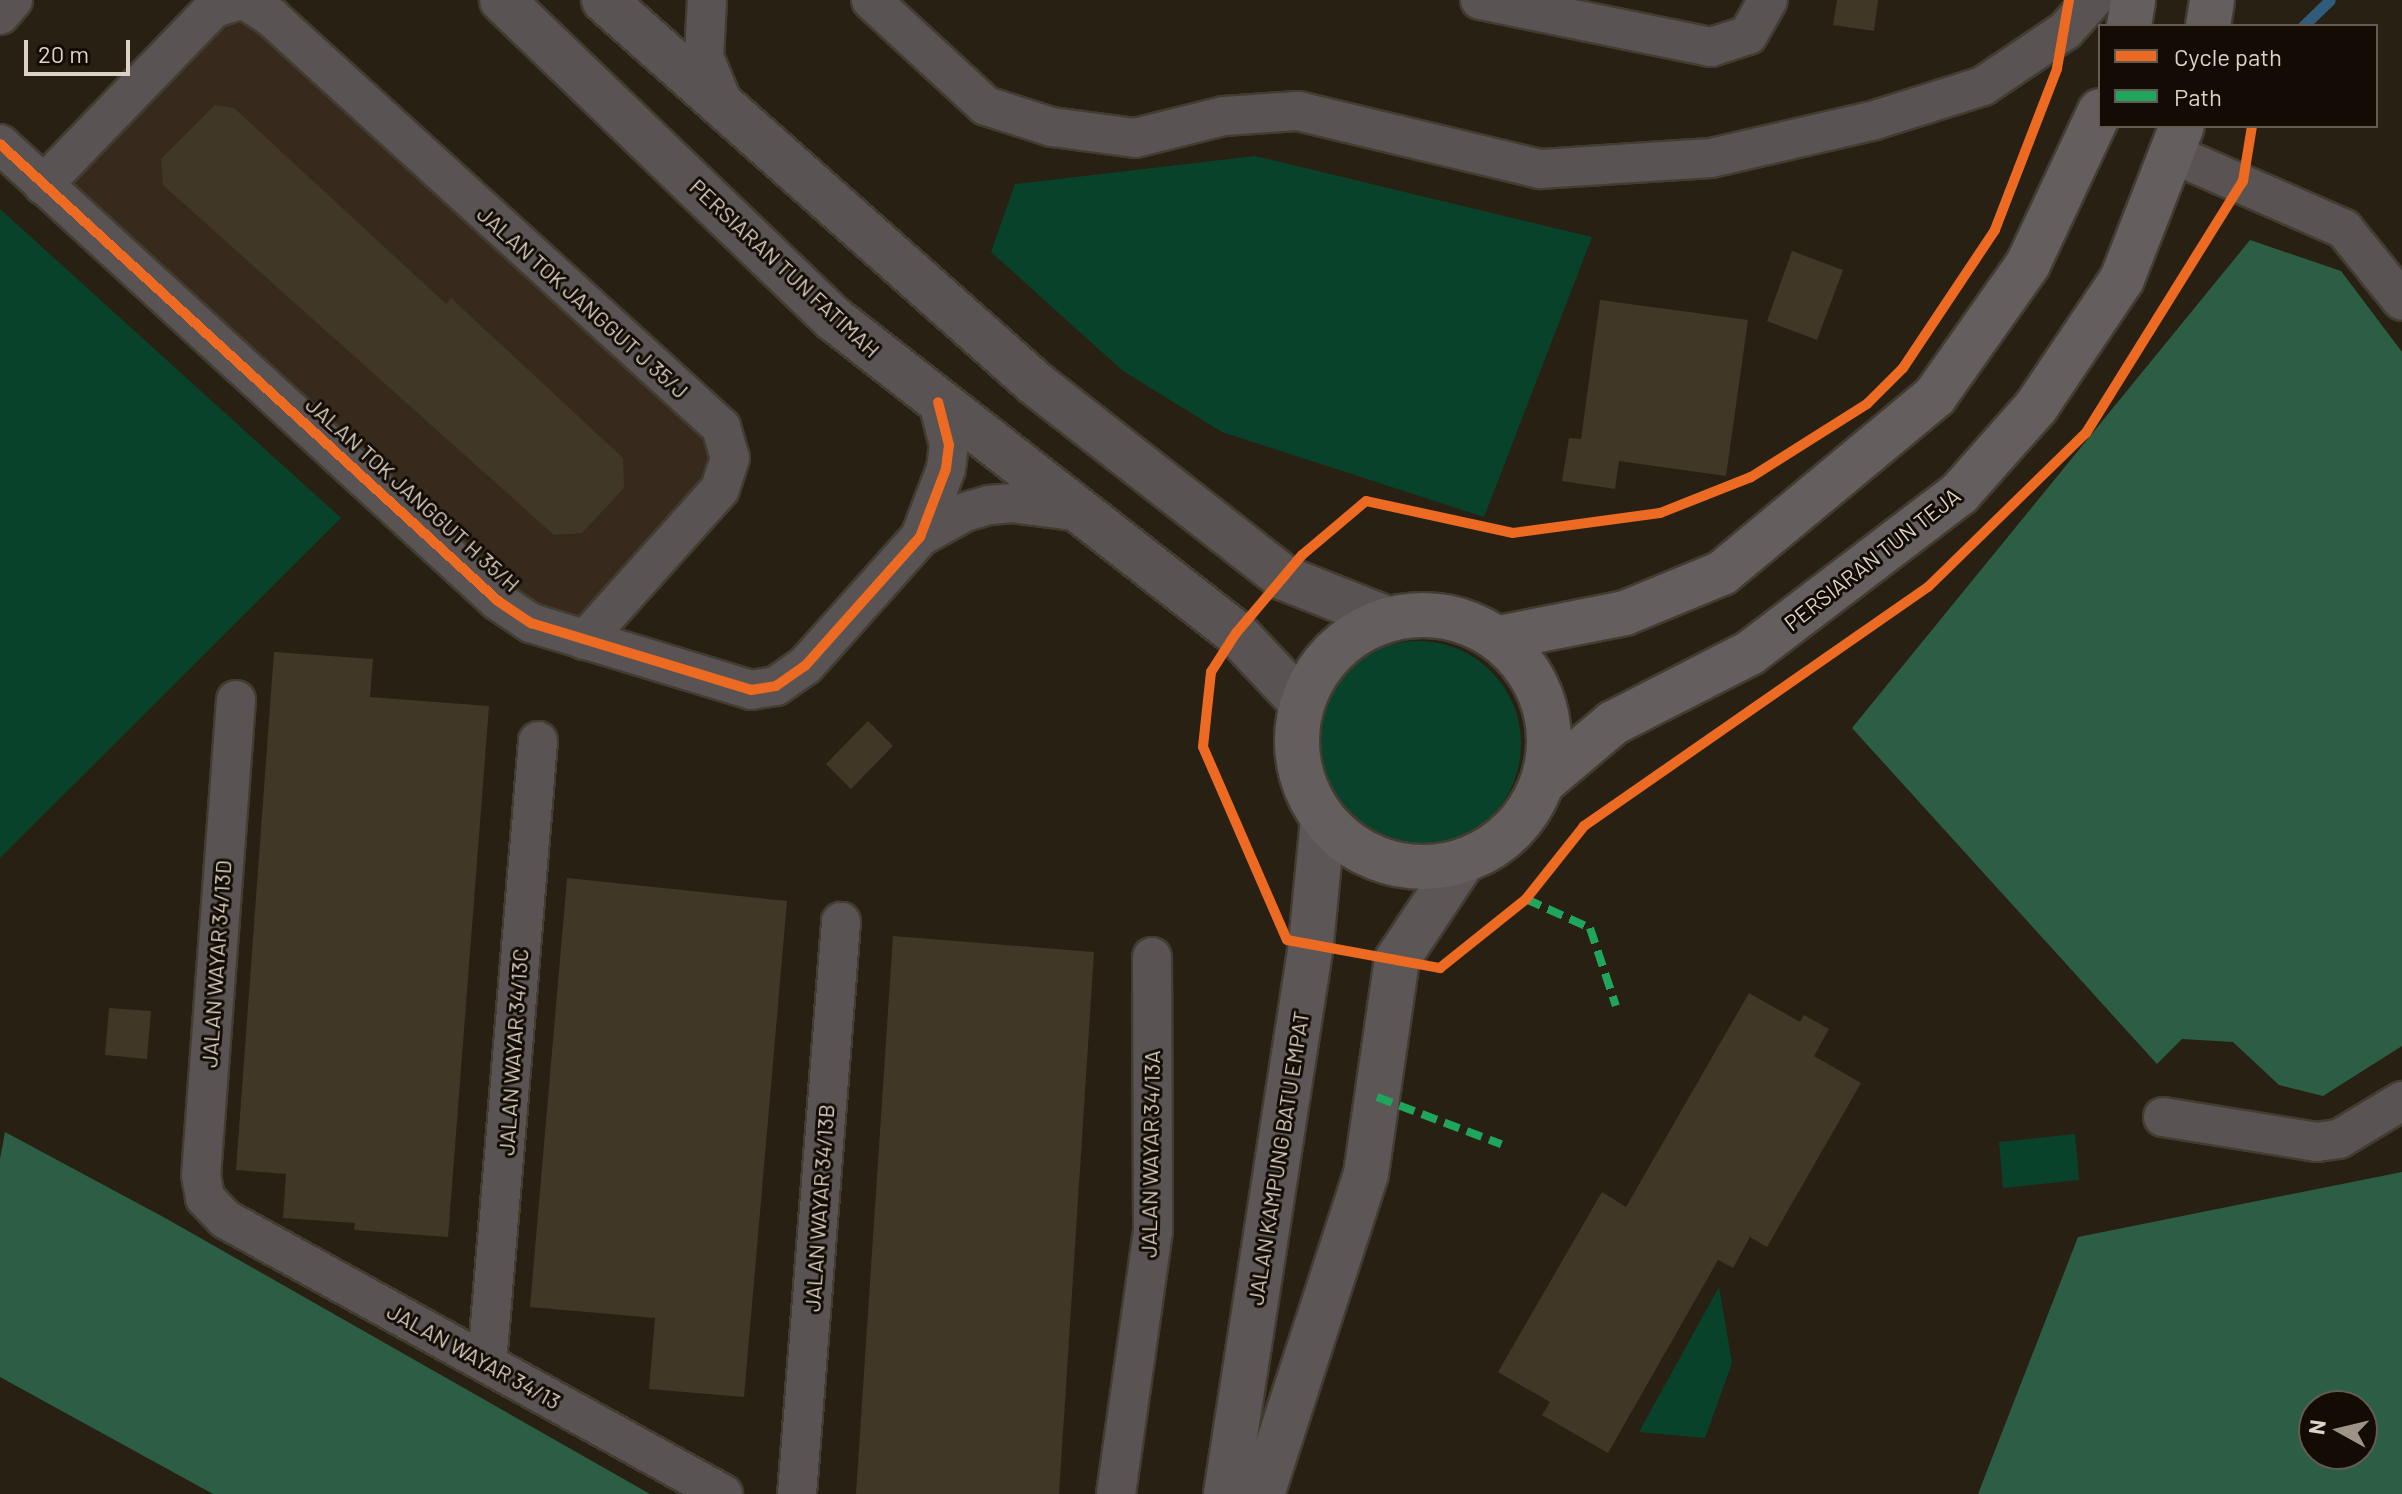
<!DOCTYPE html>
<html>
<head>
<meta charset="utf-8">
<style>
	body { margin:0 }
	#map { position:relative; width:2402px; height:1494px; overflow:hidden; background:#282013; font-family:Barlow,sans-serif }
	div>[style] { position:absolute }
	.commercial>* { inset:0; background:#372a1d }
	.green>* { inset:0; background:#09422a }
	.round { border-radius:50% }
	.forest>* { inset:0; background:#2c5e45 }
	.stream>* { height:11px; margin:-5.5px; padding:0 5.5px; transform-origin:5.5px; border-radius:5.5px; background:#315b7a }
	.building>* { inset:0; background:#403727 }
	.roads { filter:drop-shadow(2px 0 #433c31) drop-shadow(-2px 0 #433c31) drop-shadow(0 2px #433c31) drop-shadow(0 -2px #433c31) }
	.minor>* { height:38px; margin:-19px; padding:0 19px; transform-origin:19px; border-radius:19px; background:#595453 }
	.tertiary>* { height:44px; margin:-22px; padding:0 22px; transform-origin:22px; border-radius:22px; background:#595453 }
	.secondary>* { height:44px; margin:-22px; padding:0 22px; transform-origin:22px; border-radius:22px; background:#5d5656 }
	.primary>* { height:44px; margin:-22px; padding:0 22px; transform-origin:22px; border-radius:22px; background:#645e5e }
	.primary>.ring { margin:-22px; padding:0; box-sizing:content-box; background:none; border:44px solid #645e5e; border-radius:50% }
	.quiet>* { height:8px; margin-top:-4px; transform-origin:0; background:repeating-linear-gradient(90deg,#20a55d 0 16px,transparent 0 24px) }
	.cycleway>* { height:10px; margin:-5px; padding:0 5px; transform-origin:5px; border-radius:5px; background:#ed6a23 }
	span { translate:-50% -50%; white-space:nowrap; text-align:center; line-height:1.15; -webkit-text-stroke:6px #120c04; paint-order:stroke }
	.street-label { font-size:22px; color:#dcd2c5 }
	.legend { position:absolute; left:2098px; top:24px; width:280px; height:104px; box-sizing:border-box; background:#120c04; border:2px solid #635b51; margin:0; padding:10px 14px; list-style:none; font-size:24px; color:#dcd2c5 }
	.legend li { display:flex; align-items:center; gap:16px; height:40px }
	.legend b { width:40px; border:2px solid #635b51 }
	.north { position:absolute; left:2298px; top:1390px; width:80px; height:80px; box-sizing:border-box; background:#120c04; border:2px solid #635b51; border-radius:50%; rotate:278deg; font-size:22px; font-weight:700; line-height:32px; text-align:center; color:#dcd2c5 }
	.north::after { content:''; display:block; margin:auto; width:28px; height:36px; background:#9d9487; clip-path:polygon(50% 0,100% 100%,50% 72%,0 100%) }
	.scale { position:absolute; left:24px; top:40px; width:106px; height:36px; box-sizing:border-box; border:4px solid #dcd2c5; border-top:0; padding-left:10px; font-size:24px; line-height:28px; white-space:nowrap; color:#dcd2c5; -webkit-text-stroke:6px #120c04; paint-order:stroke }
</style>
</head>
<body>
<div id="map">
	<div class="commercial">
		<i style="clip-path:polygon(242px 13px,707px 433px,716px 458px,707px 487px,579px 624px,505px 589px,64px 184px,223px 17px)"></i>
	</div>
	<div class="green">
		<i style="clip-path:polygon(1255px 156px,1592px 237px,1484px 517px,1222px 432px,1123px 371px,991px 252px,1015px 184px)"></i>
		<i style="clip-path:polygon(0 209px,341px 518px,0 858px)"></i>
		<i class="round" style="left:1315px;top:641px;width:206px;height:206px"></i>
		<i style="clip-path:polygon(2075px 1134px,2079px 1180px,2003px 1188px,1999px 1142px)"></i>
		<i style="clip-path:polygon(1719px 1287px,1732px 1363px,1705px 1438px,1639px 1432px)"></i>
	</div>
	<div class="forest">
		<i style="clip-path:polygon(2250px 240px,2341px 271px,2402px 352px,2402px 1046px,2323px 1096px,2279px 1085px,2233px 1042px,2182px 1039px,2157px 1064px,1852px 728px)"></i>
		<i style="clip-path:polygon(5px 1132px,167px 1219px,650px 1494px,213px 1494px,0 1377px,0 1159px)"></i>
		<i style="clip-path:polygon(evenodd,2402px 1172px,2402px 1494px,1978px 1494px,2078px 1237px,2402px 1172px,2362px 1406px,2362px 1454px,2314px 1454px,2314px 1406px,2362px 1406px)"></i>
	</div>
	<div class="stream">
		<i style="left:2303px;top:26px;width:37px;rotate:-44deg"></i>
	</div>
	<div class="building">
		<i style="clip-path:polygon(1837px 0,1878px 0,1874px 31px,1833px 25px)"></i>
		<i style="clip-path:polygon(215px 105px,234px 108px,446px 304px,451px 298px,623px 458px,624px 488px,582px 533px,554px 535px,163px 185px,161px 159px)"></i>
		<i style="clip-path:polygon(1792px 251px,1843px 270px,1817px 340px,1767px 321px)"></i>
		<i style="clip-path:polygon(1600px 300px,1748px 320px,1726px 476px,1619px 461px,1615px 489px,1562px 481px,1569px 438px,1581px 439px)"></i>
		<i style="clip-path:polygon(274px 652px,373px 659px,370px 697px,489px 706px,448px 1237px,354px 1230px,355px 1223px,283px 1218px,286px 1174px,236px 1170px)"></i>
		<i style="clip-path:polygon(868px 721px,893px 746px,851px 789px,826px 764px)"></i>
		<i style="clip-path:polygon(567px 878px,787px 901px,744px 1397px,649px 1389px,655px 1318px,530px 1307px)"></i>
		<i style="clip-path:polygon(893px 936px,1094px 952px,1059px 1494px,856px 1494px)"></i>
		<i style="clip-path:polygon(1749px 993px,1800px 1022px,1804px 1015px,1829px 1029px,1814px 1056px,1861px 1083px,1767px 1247px,1750px 1237px,1733px 1268px,1718px 1260px,1608px 1453px,1542px 1415px,1550px 1402px,1498px 1372px,1602px 1192px,1626px 1207px)"></i>
		<i style="clip-path:polygon(109px 1008px,151px 1011px,147px 1059px,105px 1055px)"></i>
	</div>
	<div class="roads">
		<div class="minor">
			<i style="left:245px;top:0;width:31px;rotate:33deg"></i>
			<i style="left:271px;top:17px;width:609px;rotate:42.34deg"></i>
			<i style="left:721px;top:427px;width:32px;rotate:74deg"></i>
			<i style="left:730px;top:458px;width:33px;rotate:108deg"></i>
			<i style="left:720px;top:489px;width:203px;rotate:131.8deg"></i>
			<i style="left:707px;top:0;width:57px;rotate:93deg"></i>
			<i style="left:704px;top:57px;width:55px;rotate:67.6deg"></i>
			<i style="left:871px;top:0;width:156px;rotate:42.7deg"></i>
			<i style="left:986px;top:106px;width:69px;rotate:17.7deg"></i>
			<i style="left:1052px;top:127px;width:84px;rotate:7.5deg"></i>
			<i style="left:1135px;top:138px;width:92px;rotate:-13.9deg"></i>
			<i style="left:1224px;top:116px;width:74px;rotate:-3.9deg"></i>
			<i style="left:1298px;top:111px;width:249px;rotate:13.5deg"></i>
			<i style="left:1540px;top:169px;width:171px;rotate:-3.7deg"></i>
			<i style="left:1711px;top:158px;width:168px;rotate:-13deg"></i>
			<i style="left:1875px;top:120px;width:113px;rotate:-17.5deg"></i>
			<i style="left:1983px;top:86px;width:99px;rotate:-33.9deg"></i>
			<i style="left:2065px;top:31px;width:42px;rotate:-47.9deg"></i>
			<i style="left:1480px;top:0;width:236px;rotate:11.5deg"></i>
			<i style="left:1711px;top:47px;width:39px;rotate:-18deg"></i>
			<i style="left:1748px;top:35px;width:40px;rotate:-60.3deg"></i>
			<i style="left:0;top:15px;width:20px;rotate:-49deg"></i>
			<i style="left:0;top:144px;width:676px;rotate:42.54deg"></i>
			<i style="left:498px;top:601px;width:40px;rotate:34deg"></i>
			<i style="left:531px;top:623px;width:230px;rotate:16.9deg"></i>
			<i style="left:751px;top:690px;width:25px;rotate:-9deg"></i>
			<i style="left:776px;top:686px;width:35px;rotate:-35deg"></i>
			<i style="left:805px;top:666px;width:173px;rotate:-48.3deg"></i>
			<i style="left:920px;top:537px;width:73px;rotate:-69.1deg"></i>
			<i style="left:946px;top:469px;width:24px;rotate:-83deg"></i>
			<i style="left:949px;top:445px;width:44px;rotate:-104.3deg"></i>
			<i style="left:2175px;top:155px;width:184px;rotate:23.6deg"></i>
			<i style="left:2344px;top:229px;width:92px;rotate:51.1deg"></i>
			<i style="left:43px;top:185px;width:246px;rotate:-46deg"></i>
			<i style="left:214px;top:8px;width:29px;rotate:-16deg"></i>
			<i style="left:920px;top:537px;width:51px;rotate:-29.1deg"></i>
			<i style="left:965px;top:512px;width:26px;rotate:-16deg"></i>
			<i style="left:990px;top:505px;width:23px;rotate:-5deg"></i>
			<i style="left:1013px;top:503px;width:63px;rotate:7.4deg"></i>
			<i style="left:236px;top:700px;width:476px;rotate:94.2deg"></i>
			<i style="left:201px;top:1175px;width:23px;rotate:80deg"></i>
			<i style="left:205px;top:1198px;width:29px;rotate:46deg"></i>
			<i style="left:225px;top:1219px;width:569px;rotate:28.91deg"></i>
			<i style="left:2163px;top:1117px;width:156px;rotate:9.2deg"></i>
			<i style="left:2317px;top:1142px;width:22px;rotate:-8deg"></i>
			<i style="left:2339px;top:1139px;width:74px;rotate:-31.1deg"></i>
			<i style="left:487px;top:1363px;width:624px;rotate:-85.31deg"></i>
			<i style="left:797px;top:1494px;width:574px;rotate:-85.6deg"></i>
			<i style="left:1116px;top:1494px;width:266px;rotate:-82deg"></i>
			<i style="left:1153px;top:1231px;width:274px;rotate:-90.2deg"></i>
		</div>
		<div class="tertiary">
			<i style="left:502px;top:0;width:460px;rotate:43.9deg"></i>
			<i style="left:834px;top:319px;width:510px;rotate:37.99deg"></i>
			<i style="left:1236px;top:633px;width:96px;rotate:46.7deg"></i>
			<i style="left:604px;top:0;width:578px;rotate:41.63deg"></i>
			<i style="left:1036px;top:384px;width:315px;rotate:38deg"></i>
			<i style="left:1284px;top:578px;width:109px;rotate:21.6deg"></i>
		</div>
		<div class="secondary">
			<i style="left:1226px;top:1494px;width:557px;rotate:-81.21deg"></i>
			<i style="left:1311px;top:944px;width:125px;rotate:-84.5deg"></i>
			<i style="left:1262px;top:1494px;width:336px;rotate:-72deg"></i>
			<i style="left:1366px;top:1174px;width:216px;rotate:-81.8deg"></i>
			<i style="left:1397px;top:960px;width:118px;rotate:-56.4deg"></i>
		</div>
		<div class="primary">
			<i style="left:2129px;top:26px;width:26px;rotate:-81deg"></i>
			<i style="left:2208px;top:26px;width:26px;rotate:-81deg"></i>
			<i class="ring" style="left:1297px;top:615px;width:208px;height:208px"></i>
			<i style="left:1499px;top:638px;width:128px;rotate:-11.2deg"></i>
			<i style="left:1625px;top:613px;width:105px;rotate:-22.4deg"></i>
			<i style="left:1722px;top:573px;width:277px;rotate:-39.7deg"></i>
			<i style="left:1935px;top:396px;width:161px;rotate:-54.8deg"></i>
			<i style="left:2028px;top:264px;width:169px;rotate:-64.8deg"></i>
			<i style="left:1542px;top:783px;width:93px;rotate:-40.2deg"></i>
			<i style="left:1613px;top:723px;width:154px;rotate:-27.1deg"></i>
			<i style="left:1750px;top:653px;width:263px;rotate:-37.3deg"></i>
			<i style="left:1959px;top:494px;width:116px;rotate:-48.5deg"></i>
			<i style="left:2036px;top:407px;width:154px;rotate:-56.1deg"></i>
			<i style="left:2122px;top:279px;width:164px;rotate:-68.6deg"></i>
		</div>
	</div>
	<div class="quiet">
		<i style="left:1526px;top:899px;width:70px;rotate:24.4deg"></i>
		<i style="left:1590px;top:928px;width:82px;rotate:71.6deg"></i>
		<i style="left:1377px;top:1097px;width:133px;rotate:20.8deg"></i>
	</div>
	<div class="cycleway">
		<i style="left:2069px;top:0;width:70px;rotate:99.9deg"></i>
		<i style="left:2057px;top:69px;width:173px;rotate:111.1deg"></i>
		<i style="left:1995px;top:230px;width:166px;rotate:123.7deg"></i>
		<i style="left:1903px;top:368px;width:51px;rotate:135deg"></i>
		<i style="left:1867px;top:404px;width:137px;rotate:147.8deg"></i>
		<i style="left:1751px;top:477px;width:98px;rotate:158.4deg"></i>
		<i style="left:1660px;top:513px;width:148px;rotate:172.3deg"></i>
		<i style="left:1513px;top:533px;width:150px;rotate:-167.7deg"></i>
		<i style="left:1366px;top:501px;width:84px;rotate:139.8deg"></i>
		<i style="left:1302px;top:555px;width:102px;rotate:130.2deg"></i>
		<i style="left:1236px;top:633px;width:46px;rotate:122.7deg"></i>
		<i style="left:1211px;top:672px;width:75px;rotate:96.1deg"></i>
		<i style="left:1203px;top:747px;width:210px;rotate:66.5deg"></i>
		<i style="left:1287px;top:940px;width:156px;rotate:10.4deg"></i>
		<i style="left:1440px;top:968px;width:110px;rotate:-38.7deg"></i>
		<i style="left:1526px;top:899px;width:93px;rotate:-51.5deg"></i>
		<i style="left:1584px;top:826px;width:419px;rotate:-34.8deg"></i>
		<i style="left:1928px;top:587px;width:221px;rotate:-44.3deg"></i>
		<i style="left:2086px;top:433px;width:297px;rotate:-58.1deg"></i>
		<i style="left:2243px;top:181px;width:56px;rotate:-80.7deg"></i>
		<i style="left:0;top:144px;width:676px;rotate:42.54deg"></i>
		<i style="left:498px;top:601px;width:40px;rotate:34deg"></i>
		<i style="left:531px;top:623px;width:230px;rotate:16.9deg"></i>
		<i style="left:751px;top:690px;width:25px;rotate:-9deg"></i>
		<i style="left:776px;top:686px;width:35px;rotate:-35deg"></i>
		<i style="left:805px;top:666px;width:173px;rotate:-48.3deg"></i>
		<i style="left:920px;top:537px;width:73px;rotate:-69.1deg"></i>
		<i style="left:946px;top:469px;width:24px;rotate:-83deg"></i>
		<i style="left:949px;top:445px;width:44px;rotate:-104.3deg"></i>
	</div>
	<div class="street-label">
		<span style="left:785px;top:268px;rotate:43deg">PERSIARAN TUN FATIMAH</span>
		<span style="left:583px;top:302px;rotate:42deg">JALAN TOK JANGGUT J 35/J</span>
		<span style="left:413px;top:494px;rotate:42deg">JALAN TOK JANGGUT H 35/H</span>
		<span style="left:1872px;top:559px;rotate:-38deg">PERSIARAN TUN TEJA</span>
		<span style="left:216px;top:964px;rotate:-86deg">JALAN WAYAR 34/13D</span>
		<span style="left:513px;top:1052px;rotate:-86deg">JALAN WAYAR 34/13C</span>
		<span style="left:1150px;top:1154px;rotate:-89deg">JALAN WAYAR 34/13A</span>
		<span style="left:1278px;top:1158px;rotate:-81deg">JALAN KAMPUNG BATU EMPAT</span>
		<span style="left:819px;top:1208px;rotate:-86deg">JALAN WAYAR 34/13B</span>
		<span style="left:474px;top:1356px;rotate:29deg">JALAN WAYAR 34/13</span>
	</div>
	<ul class="legend">
	<li><b style="height:10px;background:#ed6a23"></b>Cycle path</li>
	<li><b style="height:10px;background:#20a55d"></b>Path</li>
	</ul>
	<div class="north">N</div>
	<div class="scale">20 m</div>
</div>
</body>
</html>
